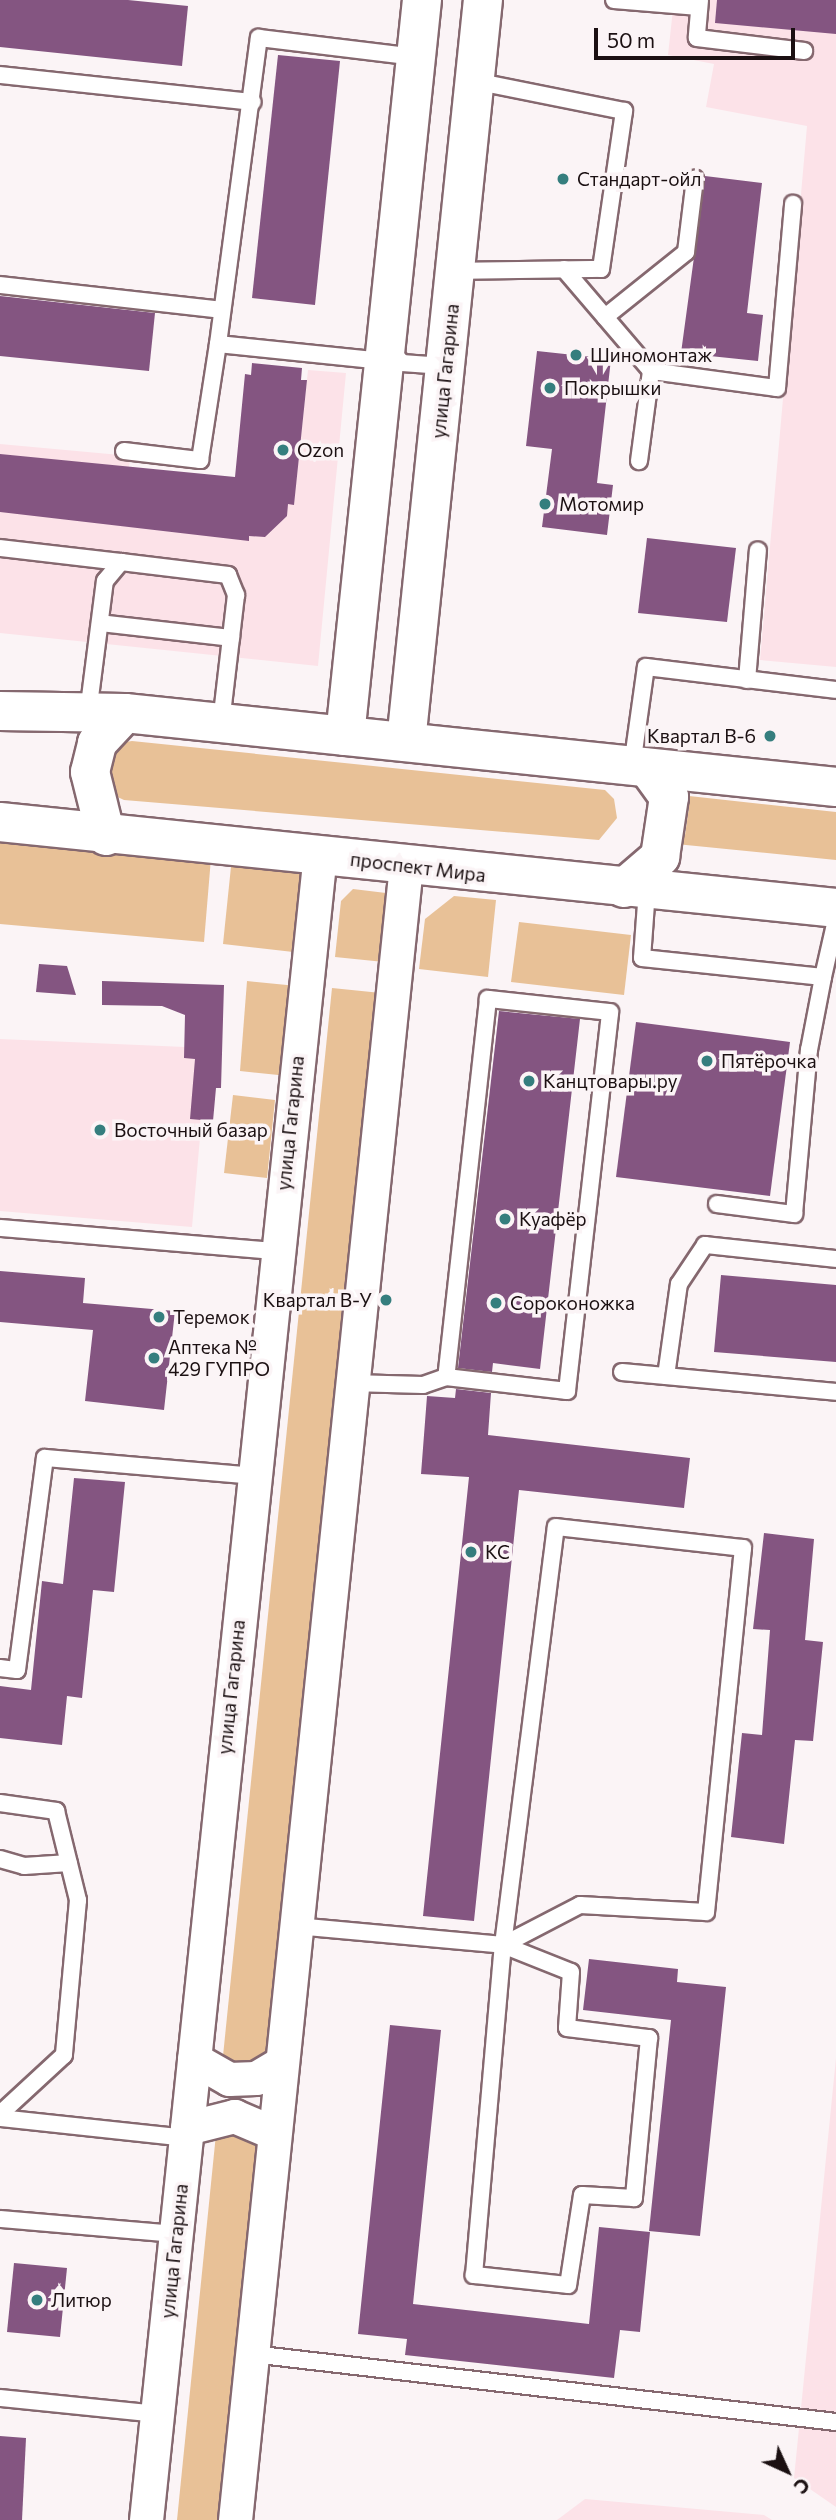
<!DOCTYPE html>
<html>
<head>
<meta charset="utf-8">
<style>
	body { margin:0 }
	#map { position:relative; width:836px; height:2520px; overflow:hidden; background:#fbf4f6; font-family:Commissioner,sans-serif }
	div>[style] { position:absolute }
	.built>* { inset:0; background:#fce2e8 }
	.green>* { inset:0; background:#e8c197 }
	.building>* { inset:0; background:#845581 }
	.roads { filter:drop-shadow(2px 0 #85686f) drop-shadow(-2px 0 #85686f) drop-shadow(0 2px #85686f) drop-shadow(0 -2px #85686f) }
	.service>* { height:16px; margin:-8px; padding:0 8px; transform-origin:8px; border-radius:8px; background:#fff }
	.minor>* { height:33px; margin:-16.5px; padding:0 16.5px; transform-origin:16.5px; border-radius:16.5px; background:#fff }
	.tertiary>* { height:38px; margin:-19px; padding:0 19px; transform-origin:19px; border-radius:19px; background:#fff }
	.secondary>* { height:38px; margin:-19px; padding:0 19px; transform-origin:19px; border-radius:19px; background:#fff }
	.dots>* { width:19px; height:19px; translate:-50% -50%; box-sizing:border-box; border:4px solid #fbf4f6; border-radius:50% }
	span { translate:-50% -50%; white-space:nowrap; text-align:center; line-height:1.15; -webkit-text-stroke:7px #fbf4f6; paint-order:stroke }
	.poi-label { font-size:19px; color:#1b1012 }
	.left { translate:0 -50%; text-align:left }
	.right { translate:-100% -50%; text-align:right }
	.street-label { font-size:19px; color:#1b1012 }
	.north { position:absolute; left:752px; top:2436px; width:70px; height:70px; -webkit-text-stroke:5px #fbf4f6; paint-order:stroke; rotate:135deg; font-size:19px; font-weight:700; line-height:28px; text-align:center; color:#1b1012 }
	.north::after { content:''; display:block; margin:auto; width:24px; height:32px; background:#1b1012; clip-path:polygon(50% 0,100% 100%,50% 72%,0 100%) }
	.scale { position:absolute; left:594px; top:28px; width:201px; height:32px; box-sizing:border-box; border:4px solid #1b1012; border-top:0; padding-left:9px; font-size:21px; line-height:24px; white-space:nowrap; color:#1b1012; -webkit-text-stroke:5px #fbf4f6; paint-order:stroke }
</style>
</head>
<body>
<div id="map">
	<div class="built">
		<i style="clip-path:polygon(674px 0,836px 0,836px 667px,760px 660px,807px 126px,706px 107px,714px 64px,668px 55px)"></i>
		<i style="clip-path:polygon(308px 370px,346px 373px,318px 666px,0 633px,0 444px,131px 456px,126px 483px,294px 502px)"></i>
		<i style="clip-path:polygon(0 1039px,208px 1048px,192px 1227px,0 1211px)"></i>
		<i style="clip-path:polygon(836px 2058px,836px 2507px,794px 2478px)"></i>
		<i style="clip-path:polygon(585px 2499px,764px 2515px,772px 2520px,557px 2520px)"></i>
	</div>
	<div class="green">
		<i style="clip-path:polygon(132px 741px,605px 790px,614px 799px,617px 818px,599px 840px,124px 800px,109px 793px,102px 768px,119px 743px)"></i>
		<i style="clip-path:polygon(680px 795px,836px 812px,836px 860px,676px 844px,685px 835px,689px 807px)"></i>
		<i style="clip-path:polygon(0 836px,211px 858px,204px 942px,0 924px)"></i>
		<i style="clip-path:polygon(232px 857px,297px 864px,309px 887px,302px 953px,223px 944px)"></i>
		<i style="clip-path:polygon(353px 889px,386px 893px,392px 903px,384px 962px,335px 957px,341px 901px)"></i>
		<i style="clip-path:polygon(454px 896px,496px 900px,488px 977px,419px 969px,425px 919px)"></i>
		<i style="clip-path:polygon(519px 922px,631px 935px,624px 995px,511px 982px)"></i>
		<i style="clip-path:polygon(247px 981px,297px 986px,288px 1076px,240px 1071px)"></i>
		<i style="clip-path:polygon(332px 988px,381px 993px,272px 2056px,263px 2064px,231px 2065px,223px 2056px)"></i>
		<i style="clip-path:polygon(233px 1095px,275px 1100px,267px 1178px,224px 1173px)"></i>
		<i style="clip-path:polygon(232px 2127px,263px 2145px,225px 2520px,177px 2520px,216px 2134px)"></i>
	</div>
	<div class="building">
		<i style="clip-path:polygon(0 0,128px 0,188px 6px,182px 66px,0 47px)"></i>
		<i style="clip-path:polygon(717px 0,836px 0,836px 34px,715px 23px)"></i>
		<i style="clip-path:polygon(278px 55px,340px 61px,315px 305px,252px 298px)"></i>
		<i style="clip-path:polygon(705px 176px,762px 183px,747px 313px,763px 315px,758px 361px,681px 353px)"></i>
		<i style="clip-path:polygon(0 296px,155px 313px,149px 371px,0 356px)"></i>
		<i style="clip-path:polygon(537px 351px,611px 359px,597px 483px,613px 485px,607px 535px,542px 527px,552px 449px,526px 446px)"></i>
		<i style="clip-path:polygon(252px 363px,302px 368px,301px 380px,307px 380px,294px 505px,288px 504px,287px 516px,265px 537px,249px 536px,249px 541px,0 512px,0 454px,235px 477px,245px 374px,251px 375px)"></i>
		<i style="clip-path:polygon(647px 538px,736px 548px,727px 622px,638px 613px)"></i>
		<i style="clip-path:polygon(39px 964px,67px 966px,76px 995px,36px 992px)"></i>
		<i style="clip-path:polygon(102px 981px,224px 985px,221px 1088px,216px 1088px,213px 1121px,190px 1119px,195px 1059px,184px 1058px,185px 1015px,162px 1006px,102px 1005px)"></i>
		<i style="clip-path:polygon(499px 1011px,580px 1019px,540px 1369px,493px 1363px,492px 1372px,458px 1368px)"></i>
		<i style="clip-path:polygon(636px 1022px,790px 1042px,770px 1196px,616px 1177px)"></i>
		<i style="clip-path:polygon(0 1271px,85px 1278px,83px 1303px,175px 1311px,164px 1410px,85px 1401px,93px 1330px,0 1322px)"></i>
		<i style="clip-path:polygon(721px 1275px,836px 1285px,836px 1362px,714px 1352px)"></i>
		<i style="clip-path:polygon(456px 1389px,491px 1393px,488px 1435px,690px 1458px,684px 1508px,519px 1490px,474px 1921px,423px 1916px,469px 1477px,421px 1474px,427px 1396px,455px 1398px)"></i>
		<i style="clip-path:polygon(74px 1478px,125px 1482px,114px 1592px,93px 1590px,82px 1698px,67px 1696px,62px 1745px,0 1738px,0 1686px,31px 1690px,42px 1581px,63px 1584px)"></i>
		<i style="clip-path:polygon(764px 1533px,814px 1539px,805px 1640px,823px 1642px,813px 1741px,795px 1740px,784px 1844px,731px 1837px,742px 1733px,762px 1735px,770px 1630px,753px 1629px)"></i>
		<i style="clip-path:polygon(589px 1959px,678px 1969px,677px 1982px,726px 1987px,700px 2236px,649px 2231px,671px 2020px,583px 2010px)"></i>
		<i style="clip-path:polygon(390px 2025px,441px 2030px,413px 2304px,589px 2324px,599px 2227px,650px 2232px,640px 2332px,620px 2330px,614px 2378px,405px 2355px,407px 2339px,358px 2334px)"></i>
		<i style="clip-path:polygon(14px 2263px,67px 2268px,60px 2337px,7px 2332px)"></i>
		<i style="clip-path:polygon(0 2436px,26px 2438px,22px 2520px,0 2520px)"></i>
	</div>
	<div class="roads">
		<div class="service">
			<i style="left:614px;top:0;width:85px;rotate:4.7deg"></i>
			<i style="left:700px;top:0;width:38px;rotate:95deg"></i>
			<i style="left:697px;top:38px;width:108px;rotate:6.9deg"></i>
			<i style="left:0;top:75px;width:254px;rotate:6.1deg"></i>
			<i style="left:564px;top:269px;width:134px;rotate:49.5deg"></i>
			<i style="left:651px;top:371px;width:91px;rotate:97.6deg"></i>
			<i style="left:455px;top:271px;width:146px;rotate:-0.8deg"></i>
			<i style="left:601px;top:269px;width:160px;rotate:-81.7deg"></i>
			<i style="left:624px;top:111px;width:153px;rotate:-168.7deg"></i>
			<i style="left:0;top:285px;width:223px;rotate:6.4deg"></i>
			<i style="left:605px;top:317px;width:104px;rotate:-38.7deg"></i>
			<i style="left:686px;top:252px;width:74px;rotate:-83deg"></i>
			<i style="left:389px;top:348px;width:20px;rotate:49deg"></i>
			<i style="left:402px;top:363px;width:31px;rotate:4deg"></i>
			<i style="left:433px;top:365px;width:15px;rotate:-42deg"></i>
			<i style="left:383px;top:361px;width:166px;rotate:-174.1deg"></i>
			<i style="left:218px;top:344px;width:309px;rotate:-82.4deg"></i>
			<i style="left:259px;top:38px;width:158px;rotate:6.9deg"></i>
			<i style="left:651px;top:371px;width:127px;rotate:7.7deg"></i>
			<i style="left:777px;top:388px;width:185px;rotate:-85deg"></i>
			<i style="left:124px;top:451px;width:77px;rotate:6.8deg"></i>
			<i style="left:200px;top:460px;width:117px;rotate:-81.2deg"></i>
			<i style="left:0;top:548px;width:122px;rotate:6.6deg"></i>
			<i style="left:100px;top:623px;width:132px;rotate:6.5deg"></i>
			<i style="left:747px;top:680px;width:130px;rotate:-85.2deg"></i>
			<i style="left:88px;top:713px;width:133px;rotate:-82.7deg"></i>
			<i style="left:105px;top:581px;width:25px;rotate:-50deg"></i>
			<i style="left:121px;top:562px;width:108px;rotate:6.9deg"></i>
			<i style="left:228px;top:575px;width:22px;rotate:68deg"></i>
			<i style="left:236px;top:595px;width:129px;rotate:96.7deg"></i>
			<i style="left:632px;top:766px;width:100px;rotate:-82deg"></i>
			<i style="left:646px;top:667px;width:191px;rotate:6.9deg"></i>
			<i style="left:647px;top:890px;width:68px;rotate:94.2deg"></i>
			<i style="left:642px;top:958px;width:182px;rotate:6deg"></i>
			<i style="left:823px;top:977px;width:58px;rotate:-77.2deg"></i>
			<i style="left:717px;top:1204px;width:78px;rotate:7.4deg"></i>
			<i style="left:794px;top:1214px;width:165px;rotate:-84.8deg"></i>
			<i style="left:809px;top:1050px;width:74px;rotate:-79.1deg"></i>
			<i style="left:0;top:1228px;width:276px;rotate:4.8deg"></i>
			<i style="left:622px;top:1372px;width:215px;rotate:5.3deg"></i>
			<i style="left:666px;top:1376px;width:93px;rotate:-82deg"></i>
			<i style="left:679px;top:1284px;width:47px;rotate:-56.3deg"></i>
			<i style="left:705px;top:1245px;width:132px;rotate:6.1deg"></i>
			<i style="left:351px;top:1383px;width:72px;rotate:1.6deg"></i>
			<i style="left:423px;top:1385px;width:24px;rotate:-19deg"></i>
			<i style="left:446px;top:1377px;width:122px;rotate:6.6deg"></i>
			<i style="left:567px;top:1391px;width:381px;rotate:-83.5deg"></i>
			<i style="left:610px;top:1012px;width:123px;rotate:-173.9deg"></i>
			<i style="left:488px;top:999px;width:380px;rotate:96.3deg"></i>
			<i style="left:0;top:1668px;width:17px;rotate:7deg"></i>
			<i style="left:17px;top:1670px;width:214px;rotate:-82.5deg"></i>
			<i style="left:45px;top:1458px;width:209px;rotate:4.9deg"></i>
			<i style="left:0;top:1803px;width:57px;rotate:8.1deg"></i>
			<i style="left:56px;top:1811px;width:92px;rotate:76.1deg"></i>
			<i style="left:78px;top:1900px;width:156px;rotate:95.2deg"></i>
			<i style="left:64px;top:2055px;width:87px;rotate:137.3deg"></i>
			<i style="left:0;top:1859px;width:25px;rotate:16deg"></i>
			<i style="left:24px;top:1866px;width:45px;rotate:-3.8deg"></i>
			<i style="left:296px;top:1926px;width:208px;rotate:5.2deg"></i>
			<i style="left:503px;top:1945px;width:73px;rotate:21.7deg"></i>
			<i style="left:571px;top:1972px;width:56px;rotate:94.1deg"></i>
			<i style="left:567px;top:2028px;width:83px;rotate:7deg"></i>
			<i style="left:649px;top:2038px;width:161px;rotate:95.4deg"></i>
			<i style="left:634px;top:2198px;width:52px;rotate:-176.7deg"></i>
			<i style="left:582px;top:2195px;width:91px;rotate:98.8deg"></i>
			<i style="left:568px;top:2285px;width:95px;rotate:-173.9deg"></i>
			<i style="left:474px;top:2275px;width:331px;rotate:-85deg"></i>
			<i style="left:503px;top:1945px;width:421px;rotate:-82.8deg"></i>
			<i style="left:556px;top:1527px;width:188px;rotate:6.4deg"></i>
			<i style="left:743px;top:1548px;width:366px;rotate:95.8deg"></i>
			<i style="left:706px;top:1912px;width:126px;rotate:-176.8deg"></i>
			<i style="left:580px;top:1905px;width:87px;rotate:152.5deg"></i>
			<i style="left:0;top:2118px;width:187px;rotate:6.1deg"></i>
			<i style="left:0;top:2219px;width:177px;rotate:4.9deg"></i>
			<i style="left:252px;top:2354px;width:588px;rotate:6.64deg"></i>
			<i style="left:0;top:2398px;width:158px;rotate:5.8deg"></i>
		</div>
		<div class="minor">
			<i style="left:194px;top:2059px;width:40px;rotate:29.7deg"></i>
			<i style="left:229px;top:2079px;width:27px;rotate:-2deg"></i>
			<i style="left:256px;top:2078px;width:27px;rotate:-31deg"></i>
			<i style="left:187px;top:2128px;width:49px;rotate:-14.3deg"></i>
			<i style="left:234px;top:2116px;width:43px;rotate:23deg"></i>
			<i style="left:146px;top:2520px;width:1675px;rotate:-84.04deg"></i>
			<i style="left:235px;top:2520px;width:1663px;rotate:-84.1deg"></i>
		</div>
		<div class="tertiary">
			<i style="left:345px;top:736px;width:740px;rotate:-84.03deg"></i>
			<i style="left:406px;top:742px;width:746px;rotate:-84.08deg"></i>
		</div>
		<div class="secondary">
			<i style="left:0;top:711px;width:125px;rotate:0.9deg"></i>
			<i style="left:125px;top:713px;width:715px;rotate:5.94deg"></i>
			<i style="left:0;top:822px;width:840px;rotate:5.87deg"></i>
			<i style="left:106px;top:836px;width:66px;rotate:-104deg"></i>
			<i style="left:90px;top:772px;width:30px;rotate:-76deg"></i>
			<i style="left:97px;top:743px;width:41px;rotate:-47deg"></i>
			<i style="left:624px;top:888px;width:48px;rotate:-40.7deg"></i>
			<i style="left:660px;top:857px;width:61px;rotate:-81.5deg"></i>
			<i style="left:669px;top:797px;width:36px;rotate:-126deg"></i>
		</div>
	</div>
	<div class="dots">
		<i style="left:563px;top:179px;background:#357e7e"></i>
		<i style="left:576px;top:355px;background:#357e7e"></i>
		<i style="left:550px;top:388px;background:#357e7e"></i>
		<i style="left:283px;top:450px;background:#357e7e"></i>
		<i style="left:545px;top:504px;background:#357e7e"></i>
		<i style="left:770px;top:736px;background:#357e7e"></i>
		<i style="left:707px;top:1061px;background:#357e7e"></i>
		<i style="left:529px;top:1081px;background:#357e7e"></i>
		<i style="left:100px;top:1130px;background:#357e7e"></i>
		<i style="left:505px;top:1219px;background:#357e7e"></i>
		<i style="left:386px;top:1300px;background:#357e7e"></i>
		<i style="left:496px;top:1303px;background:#357e7e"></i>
		<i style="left:159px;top:1317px;background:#357e7e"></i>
		<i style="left:154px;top:1358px;background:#357e7e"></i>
		<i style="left:471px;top:1552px;background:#357e7e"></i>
		<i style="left:37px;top:2300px;background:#357e7e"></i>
	</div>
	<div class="poi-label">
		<span class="left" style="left:577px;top:179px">Стандарт-ойл</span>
		<span class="left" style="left:590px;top:355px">Шиномонтаж</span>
		<span class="left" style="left:564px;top:388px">Покрышки</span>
		<span class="left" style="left:297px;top:450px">Ozon</span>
		<span class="left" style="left:559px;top:504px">Мотомир</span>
		<span class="right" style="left:756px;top:736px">Квартал В-6</span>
		<span class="left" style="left:721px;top:1061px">Пятёрочка</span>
		<span class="left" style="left:543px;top:1081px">Канцтовары.ру</span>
		<span class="left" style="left:114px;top:1130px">Восточный базар</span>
		<span class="left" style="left:519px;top:1219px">Куафёр</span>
		<span class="right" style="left:372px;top:1300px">Квартал В-У</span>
		<span class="left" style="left:510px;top:1303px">Сороконожка</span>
		<span class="left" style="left:173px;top:1317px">Теремок</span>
		<span class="left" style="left:168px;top:1358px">Аптека №<br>429 ГУПРО</span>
		<span class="left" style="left:485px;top:1552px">КС</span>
		<span class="left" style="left:51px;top:2300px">Литюр</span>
	</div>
	<div class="street-label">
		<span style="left:445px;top:371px;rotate:-84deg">улица Гагарина</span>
		<span style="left:418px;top:867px;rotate:7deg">проспект Мира</span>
		<span style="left:290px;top:1123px;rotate:-84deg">улица Гагарина</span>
		<span style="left:231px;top:1687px;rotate:-84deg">улица Гагарина</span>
		<span style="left:174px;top:2251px;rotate:-84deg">улица Гагарина</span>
	</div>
	<div class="north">С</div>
	<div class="scale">50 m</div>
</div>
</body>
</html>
